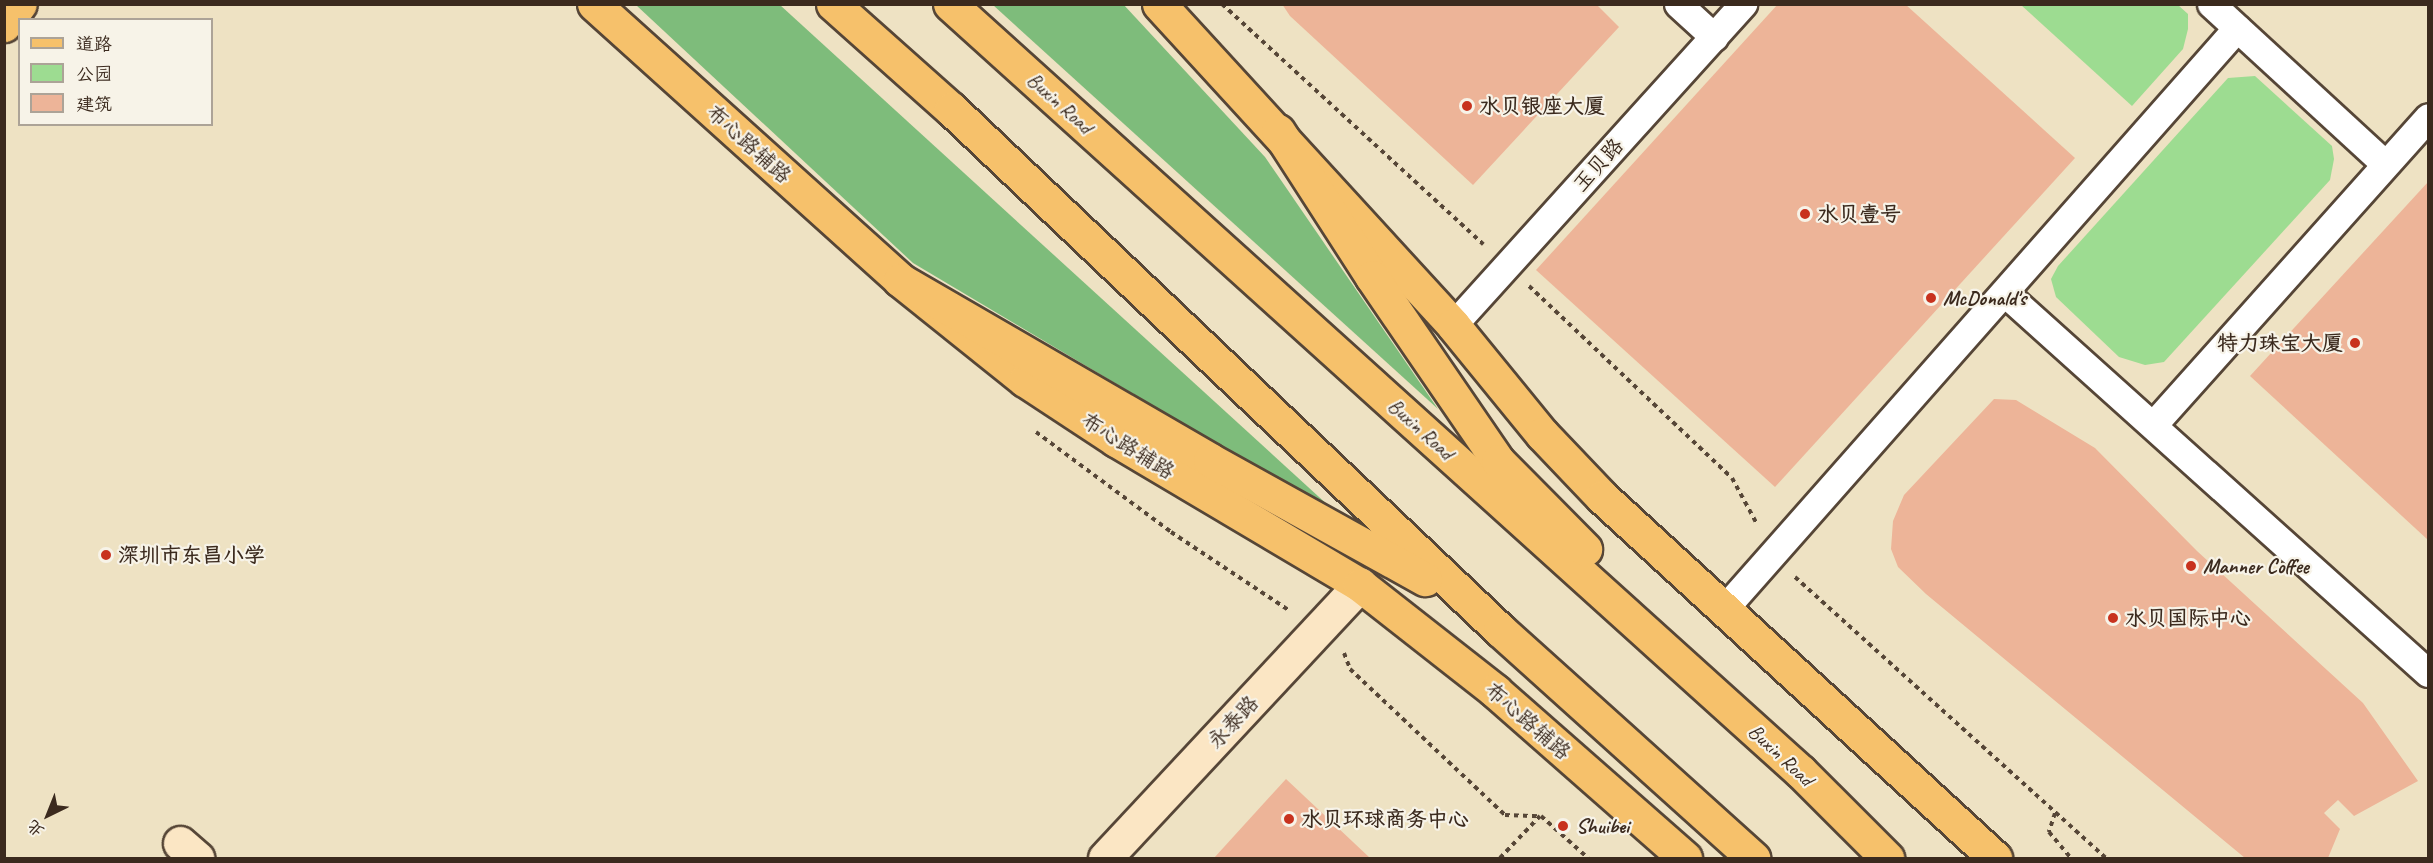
<!DOCTYPE html>
<html>
<head>
<meta charset="utf-8">
<style>
	body { margin:0 }
	#map { position:relative; width:2433px; height:863px; overflow:hidden; background:#eee2c3; font-family:Caveat,"LXGW WenKai TC",sans-serif }
	div>[style] { position:absolute }
	.green>* { inset:0; background:#9ddc91 }
	.forest>* { inset:0; background:#7ebc7b }
	.building>* { inset:0; background:#edb498 }
	.path>* { height:4px; margin-top:-2px; transform-origin:0; background:repeating-linear-gradient(90deg,#564637 0 4.5px,transparent 0 9px) }
	.roads { filter:drop-shadow(2px 0 #564637) drop-shadow(-2px 0 #564637) drop-shadow(0 2px #564637) drop-shadow(0 -2px #564637) }
	.street>* { height:27px; margin:-13.5px; padding:0 13.5px; transform-origin:13.5px; border-radius:13.5px; background:#fff }
	.secondary>* { height:33px; margin:-16.5px; padding:0 16.5px; transform-origin:16.5px; border-radius:16.5px; background:#fbe6c4 }
	.primary>* { height:33px; margin:-16.5px; padding:0 16.5px; transform-origin:16.5px; border-radius:16.5px; background:#f6c16b }
	.highway>* { height:33px; margin:-16.5px; padding:0 16.5px; transform-origin:16.5px; border-radius:16.5px; background:#f6c16b }
	.dots>* { width:16px; height:16px; translate:-50% -50%; box-sizing:border-box; border:3px solid #f7f3e8; border-radius:50% }
	span { translate:-50% -50%; white-space:nowrap; text-align:center; line-height:1.15; -webkit-text-stroke:4.5px #f7f3e8; paint-order:stroke }
	.street-label { font-size:21px; color:#3b2a1e }
	.poi-label { font-size:21px; color:#3b2a1e; font-weight:700 }
	.left { translate:0 -50%; text-align:left }
	.right { translate:-100% -50%; text-align:right }
	.frame { position:absolute; inset:0; border:6px solid #3b2a1e; pointer-events:none }
	.legend { position:absolute; left:18px; top:18px; width:195px; height:108px; box-sizing:border-box; background:#f7f3e8; border:2px solid #aca397; margin:0; padding:8px 10px; list-style:none; font-size:18px; color:#3b2a1e }
	.legend li { display:flex; align-items:center; gap:12px; height:30px }
	.legend b { width:30px; border:2px solid #aca397 }
	.north { position:absolute; left:18px; top:785px; width:60px; height:60px; -webkit-text-stroke:4px #f7f3e8; paint-order:stroke; rotate:223deg; font-size:16px; font-weight:700; line-height:24px; text-align:center; color:#3b2a1e }
	.north::after { content:''; display:block; margin:auto; width:21px; height:27px; background:#3b2a1e; clip-path:polygon(50% 0,100% 100%,50% 72%,0 100%) }
</style>
</head>
<body>
<div id="map">
	<div class="green">
		<i style="clip-path:polygon(2021px 5px,2178px 5px,2188px 14px,2188px 29px,2183px 49px,2132px 106px)"></i>
		<i style="clip-path:polygon(2255px 76px,2332px 146px,2334px 159px,2330px 180px,2164px 362px,2145px 365px,2119px 357px,2056px 297px,2051px 279px,2058px 266px,2228px 78px)"></i>
	</div>
	<div class="forest">
		<i style="clip-path:polygon(1123px 4px,1265px 157px,1438px 409px,993px 5px)"></i>
		<i style="clip-path:polygon(636px 5px,780px 5px,1342px 518px,913px 263px)"></i>
	</div>
	<div class="building">
		<i style="clip-path:polygon(1282px 4px,1596px 4px,1619px 27px,1473px 185px,1290px 16px)"></i>
		<i style="clip-path:polygon(1778px 4px,1905px 4px,2075px 158px,1775px 487px,1536px 270px)"></i>
		<i style="clip-path:polygon(2428px 182px,2428px 540px,2250px 376px)"></i>
		<i style="clip-path:polygon(1994px 399px,2016px 400px,2095px 448px,2197px 551px,2363px 703px,2418px 781px,2354px 816px,2338px 800px,2324px 813px,2340px 829px,2328px 858px,2245px 858px,1926px 594px,1898px 567px,1891px 549px,1893px 521px,1904px 495px)"></i>
		<i style="clip-path:polygon(1286px 779px,1370px 858px,1214px 858px)"></i>
	</div>
	<div class="path">
		<i style="left:1222px;top:4px;width:355px;rotate:42.6deg"></i>
		<i style="left:1529px;top:286px;width:279px;rotate:43.4deg"></i>
		<i style="left:1732px;top:478px;width:52px;rotate:61.5deg"></i>
		<i style="left:1036px;top:432px;width:168px;rotate:36.5deg"></i>
		<i style="left:1171px;top:532px;width:143px;rotate:33.6deg"></i>
		<i style="left:1795px;top:577px;width:419px;rotate:42.1deg"></i>
		<i style="left:1344px;top:653px;width:17px;rotate:69deg"></i>
		<i style="left:1350px;top:669px;width:213px;rotate:43.3deg"></i>
		<i style="left:1505px;top:815px;width:36px;rotate:2deg"></i>
		<i style="left:1541px;top:816px;width:63px;rotate:41.8deg"></i>
		<i style="left:2055px;top:813px;width:20px;rotate:108deg"></i>
		<i style="left:2049px;top:832px;width:34px;rotate:50deg"></i>
		<i style="left:1500px;top:858px;width:58px;rotate:-46.4deg"></i>
	</div>
	<div class="roads">
		<div class="street">
			<i style="left:1678px;top:4px;width:49px;rotate:42.5deg"></i>
			<i style="left:2211px;top:4px;width:236px;rotate:42.6deg"></i>
			<i style="left:2006px;top:294px;width:567px;rotate:41.93deg"></i>
			<i style="left:1453px;top:325px;width:433px;rotate:-47.9deg"></i>
			<i style="left:2153px;top:425px;width:413px;rotate:-48.2deg"></i>
			<i style="left:1724px;top:609px;width:775px;rotate:-48.56deg"></i>
		</div>
		<div class="secondary">
			<i style="left:180px;top:843px;width:23px;rotate:41deg"></i>
			<i style="left:1105px;top:858px;width:374px;rotate:-47deg"></i>
		</div>
		<div class="primary">
			<i style="left:594px;top:4px;width:412px;rotate:42deg"></i>
			<i style="left:900px;top:280px;width:160px;rotate:38.7deg"></i>
			<i style="left:1025px;top:380px;width:109px;rotate:33.4deg"></i>
			<i style="left:1116px;top:440px;width:284px;rotate:30.7deg"></i>
			<i style="left:1360px;top:585px;width:172px;rotate:38.1deg"></i>
			<i style="left:1495px;top:691px;width:253px;rotate:41.3deg"></i>
			<i style="left:1159px;top:4px;width:435px;rotate:47.5deg"></i>
			<i style="left:1453px;top:325px;width:141px;rotate:50.8deg"></i>
			<i style="left:1542px;top:434px;width:87px;rotate:46.4deg"></i>
			<i style="left:1602px;top:497px;width:534px;rotate:42.57deg"></i>
			<i style="left:4px;top:25px;width:26px;rotate:-53deg"></i>
		</div>
		<div class="highway">
			<i style="left:833px;top:4px;width:158px;rotate:41.7deg"></i>
			<i style="left:951px;top:109px;width:757px;rotate:43.5deg"></i>
			<i style="left:1500px;top:630px;width:341px;rotate:42deg"></i>
			<i style="left:950px;top:4px;width:1146px;rotate:42.07deg"></i>
			<i style="left:1801px;top:772px;width:122px;rotate:45deg"></i>
			<i style="left:1278px;top:131px;width:174px;rotate:57.2deg"></i>
			<i style="left:1372px;top:277px;width:223px;rotate:55.6deg"></i>
			<i style="left:1498px;top:461px;width:124px;rotate:45.3deg"></i>
			<i style="left:900px;top:280px;width:358px;rotate:30.1deg"></i>
			<i style="left:1210px;top:460px;width:246px;rotate:29deg"></i>
		</div>
	</div>
	<div class="dots">
		<i style="left:1467px;top:106px;background:#c8321e"></i>
		<i style="left:1805px;top:214px;background:#c8321e"></i>
		<i style="left:1931px;top:298px;background:#c8321e"></i>
		<i style="left:2355px;top:343px;background:#c8321e"></i>
		<i style="left:106px;top:555px;background:#c8321e"></i>
		<i style="left:2191px;top:566px;background:#c8321e"></i>
		<i style="left:2113px;top:618px;background:#c8321e"></i>
		<i style="left:1289px;top:819px;background:#c8321e"></i>
		<i style="left:1563px;top:826px;background:#c8321e"></i>
	</div>
	<div class="street-label">
		<span style="left:1060px;top:103px;rotate:42deg">Buxin Road</span>
		<span style="left:749px;top:144px;rotate:42deg">布心路辅路</span>
		<span style="left:1598px;top:165px;rotate:-48deg">玉贝路</span>
		<span style="left:1421px;top:429px;rotate:42deg">Buxin Road</span>
		<span style="left:1128px;top:446px;rotate:32deg">布心路辅路</span>
		<span style="left:1528px;top:721px;rotate:41deg">布心路辅路</span>
		<span style="left:1233px;top:722px;rotate:-47deg">永泰路</span>
		<span style="left:1781px;top:755px;rotate:43deg">Buxin Road</span>
	</div>
	<div class="poi-label">
		<span class="left" style="left:1479px;top:106px">水贝银座大厦</span>
		<span class="left" style="left:1817px;top:214px">水贝壹号</span>
		<span class="left" style="left:1943px;top:298px">McDonald's</span>
		<span class="right" style="left:2343px;top:343px">特力珠宝大厦</span>
		<span class="left" style="left:118px;top:555px">深圳市东昌小学</span>
		<span class="left" style="left:2203px;top:566px">Manner Coffee</span>
		<span class="left" style="left:2125px;top:618px">水贝国际中心</span>
		<span class="left" style="left:1301px;top:819px">水贝环球商务中心</span>
		<span class="left" style="left:1576px;top:826px">Shuibei</span>
	</div>
	<div class="frame"></div>
	<ul class="legend">
	<li><b style="height:8px;background:#f6c16b"></b>道路</li>
	<li><b style="height:16px;background:#9ddc91"></b>公园</li>
	<li><b style="height:16px;background:#edb498"></b>建筑</li>
	</ul>
	<div class="north">北</div>
</div>
</body>
</html>
